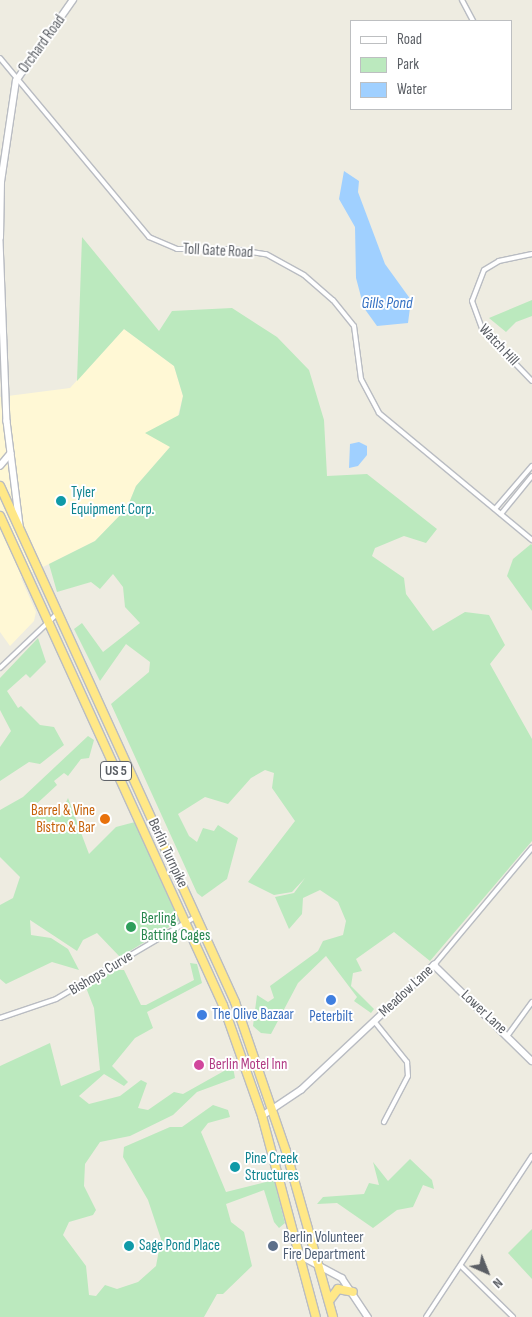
<!DOCTYPE html>
<html>
<head>
<meta charset="utf-8">
<style>
	body { margin:0 }
	#map { position:relative; width:532px; height:1317px; overflow:hidden; background:#eeece1; font-family:"Sofia Sans Condensed",sans-serif }
	div>[style] { position:absolute }
	.commercial>* { inset:0; background:#fff8d5 }
	.green>* { inset:0; background:#bbe9be }
	.water>* { inset:0; background:#a0d0ff }
	.roads { filter:drop-shadow(1px 0 #b9bcc2) drop-shadow(-1px 0 #b9bcc2) drop-shadow(0 1px #b9bcc2) drop-shadow(0 -1px #b9bcc2) }
	.street>* { height:4px; margin:-2px; padding:0 2px; transform-origin:2px; border-radius:2px; background:#fff }
	.secondary>* { height:5.5px; margin:-2.75px; padding:0 2.75px; transform-origin:2.75px; border-radius:2.75px; background:#fff }
	.highway>* { height:8px; margin:-4px; padding:0 4px; transform-origin:4px; border-radius:4px; background:#ffe887 }
	.dots>* { width:14px; height:14px; translate:-50% -50%; box-sizing:border-box; border:2px solid #fff; border-radius:50% }
	span { translate:-50% -50%; white-space:nowrap; text-align:center; line-height:1.15; -webkit-text-stroke:4px #fff; paint-order:stroke }
	.shield-label span { padding:1px 4px; background:#fff; border:1px solid; border-radius:4px; -webkit-text-stroke-width:0 }
	.shield-label { font-size:14px; color:#5a5e64; font-weight:700 }
	.street-label { font-size:15px; color:#5a5e64 }
	.culture-label { font-size:15px; color:#0d838f }
	.left { translate:0 -50%; text-align:left }
	.food-label { font-size:15px; color:#c56008 }
	.right { translate:-100% -50%; text-align:right }
	.leisure-label { font-size:15px; color:#27864d }
	.shop-label { font-size:15px; color:#366cbe }
	.hotel-label { font-size:15px; color:#b23c85 }
	.service-label { font-size:15px; color:#4e5e75 }
	.water-label { font-size:16px; color:#3672c4; font-style:italic }
	.legend { position:absolute; left:350px; top:20px; width:162px; height:90px; box-sizing:border-box; background:#fff; border:1px solid #bdbfc1; margin:0; padding:6px 9px; list-style:none; font-size:15px; color:#5a5e64 }
	.legend li { display:flex; align-items:center; gap:10px; height:25px }
	.legend b { width:25px; border:1px solid #bdbfc1 }
	.north { position:absolute; left:462px; top:1247px; width:50px; height:50px; -webkit-text-stroke:4px #fff; paint-order:stroke; rotate:136deg; font-size:14px; font-weight:700; line-height:20px; text-align:center; color:#5a5e64 }
	.north::after { content:''; display:block; margin:auto; width:18px; height:22px; background:#5a5e64; clip-path:polygon(50% 0,100% 100%,50% 72%,0 100%) }
</style>
</head>
<body>
<div id="map">
	<div class="commercial">
		<i style="clip-path:polygon(124px 329px,174px 366px,183px 396px,170px 447px,136px 486px,127px 508px,95px 541px,21px 578px,36px 612px,34px 621px,10px 646px,0 632px,0 397px,70px 388px)"></i>
	</div>
	<div class="green">
		<i style="clip-path:polygon(82px 237px,159px 331px,172px 311px,232px 308px,277px 337px,309px 370px,324px 420px,327px 476px,367px 474px,437px 529px,426px 543px,404px 536px,375px 548px,372px 556px,404px 578px,406px 594px,433px 631px,465px 612px,489px 615px,505px 645px,490px 664px,532px 739px,532px 841px,430px 961px,394px 932px,356px 959px,362px 971px,353px 973px,351px 986px,374px 1009px,371px 1013px,354px 1001px,357px 997px,326px 956px,298px 983px,271px 1034px,261px 1033px,253px 1026px,257px 995px,268px 1002px,274px 998px,270px 986px,318px 951px,323px 941px,343px 935px,346px 921px,338px 902px,320px 890px,303px 898px,302px 914px,289px 929px,275px 897px,294px 893px,305px 878px,292px 892px,274px 895px,248px 882px,295px 821px,272px 788px,274px 773px,265px 770px,251px 778px,228px 804px,205px 797px,178px 814px,189px 836px,197px 842px,203px 828px,214px 831px,218px 825px,238px 838px,227px 879px,202px 897px,197px 893px,111px 704px,149px 672px,150px 662px,126px 644px,100px 681px,74px 629px,82px 623px,103px 652px,140px 623px,125px 607px,123px 587px,113px 574px,100px 589px,91px 582px,57px 592px,49px 564px,95px 541px,127px 508px,136px 486px,170px 447px,145px 433px,179px 415px,183px 396px,174px 366px,124px 329px,77px 381px)"></i>
		<i style="clip-path:polygon(532px 300px,532px 316px,516px 322px,506px 332px,489px 318px)"></i>
		<i style="clip-path:polygon(531px 544px,532px 545px,532px 611px,507px 576px,513px 559px)"></i>
		<i style="clip-path:polygon(38px 638px,46px 662px,30px 678px,26px 674px,7px 691px,18px 708px,21px 706px,40px 725px,54px 727px,64px 745px,40px 764px,29px 762px,0 781px,0 747px,11px 731px,0 710px,0 678px)"></i>
		<i style="clip-path:polygon(88px 736px,94px 740px,89px 758px,81px 759px,68px 776px,64px 773px,54px 781px,57px 785px,31px 809px,48px 806px,59px 817px,68px 798px,89px 854px,116px 827px,135px 822px,179px 921px,120px 957px,97px 933px,83px 940px,77px 951px,30px 920px,31px 935px,51px 938px,68px 949px,79px 970px,52px 962px,6px 984px,0 979px,0 905px,13px 898px,20px 877px,0 857px,0 810px,23px 797px)"></i>
		<i style="clip-path:polygon(190px 963px,197px 964px,202px 983px,147px 1012px,153px 1028px,135px 1038px,112px 1066px,128px 1082px,124px 1086px,104px 1074px,79px 1096px,89px 1104px,120px 1096px,141px 1080px,147px 1083px,138px 1108px,148px 1110px,174px 1092px,183px 1094px,224px 1071px,225px 1066px,233px 1067px,235px 1078px,197px 1092px,173px 1115px,130px 1136px,100px 1142px,85px 1164px,84px 1186px,96px 1210px,93px 1215px,69px 1222px,63px 1235px,86px 1266px,89px 1295px,96px 1296px,105px 1285px,117px 1289px,138px 1282px,156px 1266px,161px 1239px,148px 1200px,123px 1157px,124px 1147px,170px 1127px,182px 1127px,213px 1105px,228px 1110px,230px 1117px,208px 1123px,201px 1132px,226px 1192px,274px 1180px,285px 1223px,279px 1228px,274px 1222px,264px 1190px,226px 1204px,231px 1222px,244px 1232px,252px 1266px,223px 1294px,217px 1294px,204px 1317px,0 1317px,0 1066px,50px 1043px,61px 1086px,100px 1070px,94px 1008px,85px 985px,113px 970px,124px 970px,141px 1005px,146px 1005px,194px 980px)"></i>
		<i style="clip-path:polygon(410px 1159px,432px 1180px,434px 1189px,423px 1185px,413px 1207px,397px 1210px,373px 1228px,337px 1203px,317px 1204px,323px 1197px,364px 1194px,369px 1183px,379px 1185px,373px 1162px,388px 1181px)"></i>
		<i style="clip-path:polygon(532px 1229px,532px 1279px,508px 1253px)"></i>
	</div>
	<div class="water">
		<i style="clip-path:polygon(344px 171px,359px 181px,358px 192px,385px 264px,411px 300px,408px 323px,377px 326px,364px 308px,356px 278px,355px 227px,339px 199px)"></i>
		<i style="clip-path:polygon(359px 442px,367px 446px,367px 455px,358px 466px,349px 468px,350px 444px)"></i>
	</div>
	<div class="roads">
		<div class="street">
			<i style="left:462px;top:0;width:24px;rotate:62deg"></i>
			<i style="left:0;top:58px;width:233px;rotate:50.2deg"></i>
			<i style="left:149px;top:237px;width:30px;rotate:23deg"></i>
			<i style="left:177px;top:249px;width:56px"></i>
			<i style="left:233px;top:249px;width:33px;rotate:9deg"></i>
			<i style="left:266px;top:254px;width:43px;rotate:28.9deg"></i>
			<i style="left:304px;top:275px;width:38px;rotate:41deg"></i>
			<i style="left:333px;top:300px;width:33px;rotate:51deg"></i>
			<i style="left:354px;top:326px;width:53px;rotate:82.5deg"></i>
			<i style="left:361px;top:379px;width:38px;rotate:62deg"></i>
			<i style="left:379px;top:413px;width:199px;rotate:39.7deg"></i>
			<i style="left:532px;top:254px;width:34px;rotate:168deg"></i>
			<i style="left:499px;top:261px;width:17px;rotate:149deg"></i>
			<i style="left:484px;top:270px;width:33px;rotate:111deg"></i>
			<i style="left:472px;top:301px;width:30px;rotate:70deg"></i>
			<i style="left:482px;top:329px;width:72px;rotate:46.1deg"></i>
			<i style="left:495px;top:509px;width:57px;rotate:-49.3deg"></i>
			<i style="left:501px;top:514px;width:49px;rotate:-50.8deg"></i>
			<i style="left:0;top:668px;width:79px;rotate:-43.5deg"></i>
			<i style="left:434px;top:965px;width:153px;rotate:-50.1deg"></i>
			<i style="left:0;top:1018px;width:59px;rotate:-18.7deg"></i>
			<i style="left:56px;top:999px;width:164px;rotate:-30.5deg"></i>
			<i style="left:374px;top:1021px;width:53px;rotate:51.2deg"></i>
			<i style="left:407px;top:1062px;width:14px;rotate:86deg"></i>
			<i style="left:408px;top:1076px;width:52px;rotate:117.6deg"></i>
			<i style="left:508px;top:1035px;width:41px;rotate:-54deg"></i>
			<i style="left:461px;top:1266px;width:73px;rotate:44.4deg"></i>
			<i style="left:426px;top:1317px;width:193px;rotate:-56.6deg"></i>
		</div>
		<div class="secondary">
			<i style="left:0;top:238px;width:56px;rotate:-89deg"></i>
			<i style="left:1px;top:182px;width:102px;rotate:-81.6deg"></i>
			<i style="left:16px;top:81px;width:99px;rotate:-54.9deg"></i>
			<i style="left:0;top:241px;width:180px;rotate:87.8deg"></i>
			<i style="left:7px;top:421px;width:106px;rotate:82.9deg"></i>
			<i style="left:0;top:466px;width:16px;rotate:-50deg"></i>
			<i style="left:262px;top:1116px;width:47px;rotate:-33.7deg"></i>
			<i style="left:301px;top:1090px;width:183px;rotate:-43.2deg"></i>
			<i style="left:434px;top:965px;width:137px;rotate:44.4deg"></i>
			<i style="left:299px;top:1255px;width:49px;rotate:28.1deg"></i>
			<i style="left:342px;top:1278px;width:47px;rotate:56.3deg"></i>
		</div>
		<div class="highway">
			<i style="left:0;top:486px;width:567px;rotate:65.51deg"></i>
			<i style="left:235px;top:1002px;width:157px;rotate:71.1deg"></i>
			<i style="left:286px;top:1151px;width:173px;rotate:74.2deg"></i>
			<i style="left:0;top:516px;width:537px;rotate:65.49deg"></i>
			<i style="left:223px;top:1005px;width:118px;rotate:70.6deg"></i>
			<i style="left:262px;top:1116px;width:208px;rotate:75deg"></i>
			<i style="left:329px;top:1301px;width:15px;rotate:-53deg"></i>
			<i style="left:338px;top:1289px;width:15px;rotate:11deg"></i>
		</div>
	</div>
	<div class="dots">
		<i style="left:61px;top:501px;background:#0f9aa8"></i>
		<i style="left:105px;top:819px;background:#e8710a"></i>
		<i style="left:131px;top:927px;background:#2e9e5b"></i>
		<i style="left:331px;top:1000px;background:#3f7fe0"></i>
		<i style="left:202px;top:1015px;background:#3f7fe0"></i>
		<i style="left:199px;top:1065px;background:#d1479c"></i>
		<i style="left:235px;top:1167px;background:#0f9aa8"></i>
		<i style="left:129px;top:1246px;background:#0f9aa8"></i>
		<i style="left:273px;top:1246px;background:#5c6f8a"></i>
	</div>
	<div class="shield-label">
		<span style="left:116px;top:771px">US 5</span>
	</div>
	<div class="street-label">
		<span style="left:42px;top:44px;rotate:-54deg">Orchard Road</span>
		<span style="left:218px;top:251px;rotate:3deg">Toll Gate Road</span>
		<span style="left:499px;top:345px;rotate:47deg">Watch Hill</span>
		<span style="left:168px;top:853px;rotate:65deg">Berlin Turnpike</span>
		<span style="left:101px;top:973px;rotate:-31deg">Bishops Curve</span>
		<span style="left:406px;top:991px;rotate:-43deg">Meadow Lane</span>
		<span style="left:484px;top:1012px;rotate:43deg">Lower Lane</span>
	</div>
	<div class="culture-label">
		<span class="left" style="left:71px;top:501px">Tyler<br>Equipment Corp.</span>
		<span class="left" style="left:245px;top:1167px">Pine Creek<br>Structures</span>
		<span class="left" style="left:139px;top:1246px">Sage Pond Place</span>
	</div>
	<div class="food-label">
		<span class="right" style="left:95px;top:819px">Barrel &amp; Vine<br>Bistro &amp; Bar</span>
	</div>
	<div class="leisure-label">
		<span class="left" style="left:141px;top:927px">Berling<br>Batting Cages</span>
	</div>
	<div class="shop-label">
		<span class="left" style="left:212px;top:1015px">The Olive Bazaar</span>
		<span style="left:331px;top:1017px">Peterbilt</span>
	</div>
	<div class="hotel-label">
		<span class="left" style="left:209px;top:1065px">Berlin Motel Inn</span>
	</div>
	<div class="service-label">
		<span class="left" style="left:283px;top:1246px">Berlin Volunteer<br>Fire Department</span>
	</div>
	<div class="water-label">
		<span style="left:387px;top:304px">Gills Pond</span>
	</div>
	<ul class="legend">
	<li><b style="height:6px;background:#fff"></b>Road</li>
	<li><b style="height:14px;background:#bbe9be"></b>Park</li>
	<li><b style="height:14px;background:#a0d0ff"></b>Water</li>
	</ul>
	<div class="north">N</div>
</div>
</body>
</html>
